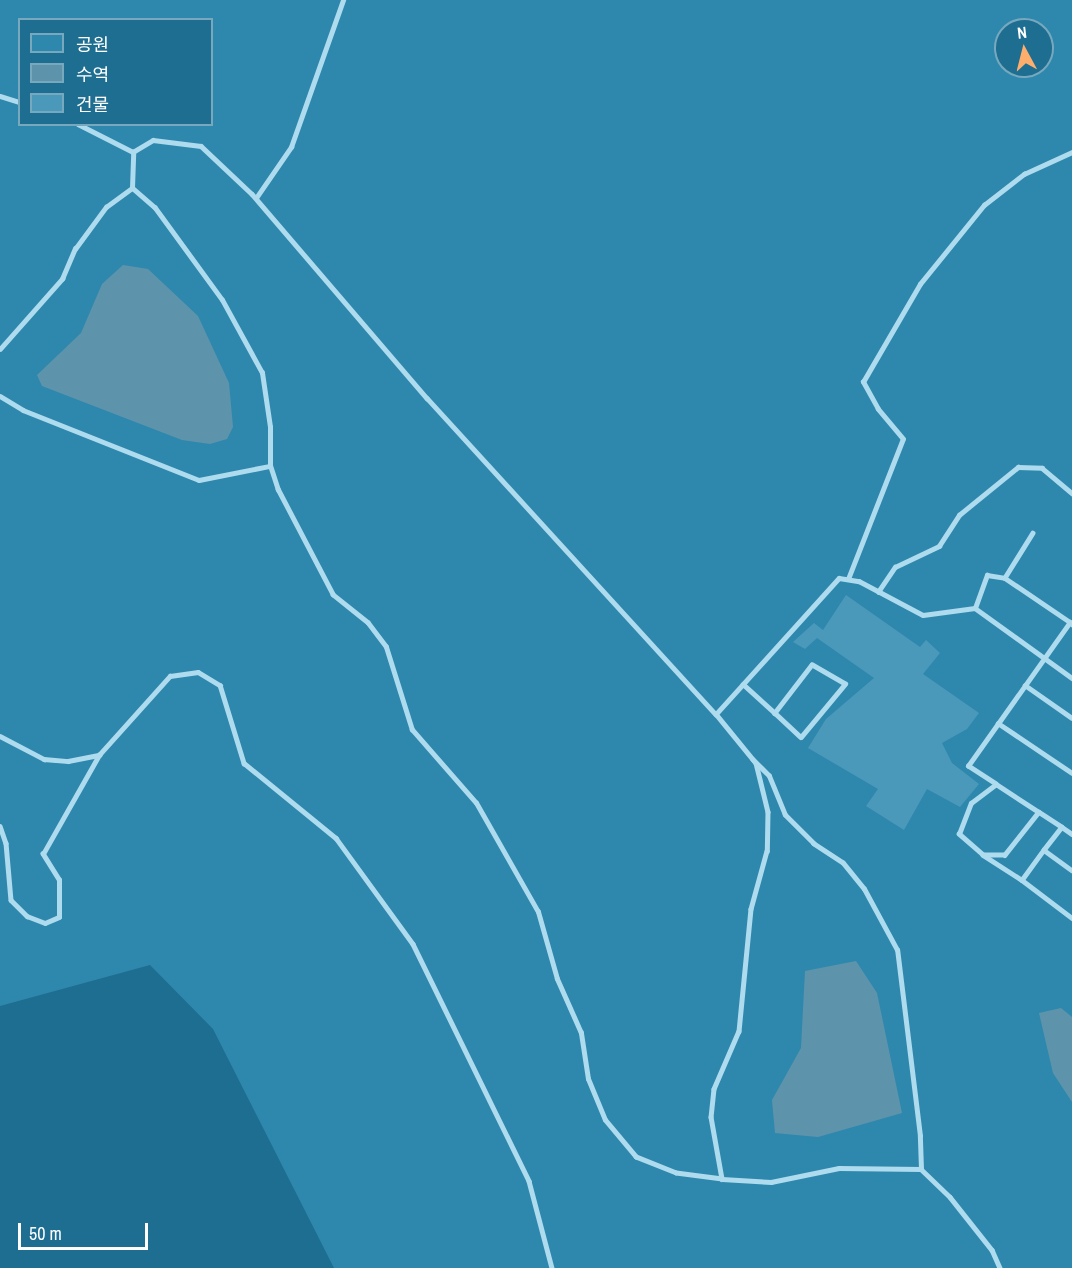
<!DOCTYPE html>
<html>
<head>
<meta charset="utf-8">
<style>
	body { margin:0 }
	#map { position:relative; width:1072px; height:1268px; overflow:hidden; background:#1e6e91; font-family:"Archivo Narrow","Noto Sans KR",sans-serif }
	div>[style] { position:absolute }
	.green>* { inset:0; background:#2e88ad }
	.water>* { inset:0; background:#5e94ab }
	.building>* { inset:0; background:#4a99ba }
	.lane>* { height:4.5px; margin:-2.25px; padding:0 2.25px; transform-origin:2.25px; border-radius:2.25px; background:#aedbee }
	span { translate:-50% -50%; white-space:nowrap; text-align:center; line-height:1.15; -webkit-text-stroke:4.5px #1e6e91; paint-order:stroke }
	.legend { position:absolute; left:18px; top:18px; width:195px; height:108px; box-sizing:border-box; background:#1e6e91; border:2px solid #78a8bd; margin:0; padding:8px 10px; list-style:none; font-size:18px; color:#fff }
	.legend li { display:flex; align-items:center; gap:12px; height:30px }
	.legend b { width:30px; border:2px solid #78a8bd }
	.north { position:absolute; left:994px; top:18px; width:60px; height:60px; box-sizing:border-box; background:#1e6e91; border:2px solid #78a8bd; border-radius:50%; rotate:353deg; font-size:16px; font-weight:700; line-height:24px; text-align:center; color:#fff }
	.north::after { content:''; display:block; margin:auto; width:21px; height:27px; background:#fdae6d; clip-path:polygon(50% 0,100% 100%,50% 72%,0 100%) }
	.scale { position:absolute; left:18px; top:1223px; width:130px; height:27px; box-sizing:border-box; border:3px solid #fff; border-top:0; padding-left:8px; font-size:18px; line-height:21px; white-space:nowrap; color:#fff; -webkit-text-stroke:4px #1e6e91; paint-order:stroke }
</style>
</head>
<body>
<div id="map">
	<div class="green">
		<i style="clip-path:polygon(evenodd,0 0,1072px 0,1072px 1268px,334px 1268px,213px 1029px,150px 965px,0 1006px,0 0,20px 20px,212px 20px,212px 124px,20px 124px,20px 20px,0 0,1006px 30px,1042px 30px,1042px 66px,1006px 66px,1006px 30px)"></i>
	</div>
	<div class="water">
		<i style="clip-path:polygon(123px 265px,148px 269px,198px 316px,229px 383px,233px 427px,227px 439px,210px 444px,182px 440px,42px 386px,37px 375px,81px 333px,102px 284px)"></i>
		<i style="clip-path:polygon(856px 961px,877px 993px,902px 1113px,818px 1137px,775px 1133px,772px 1100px,801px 1048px,805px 971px)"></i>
		<i style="clip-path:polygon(1061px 1008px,1072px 1017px,1072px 1102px,1053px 1073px,1039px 1013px)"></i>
	</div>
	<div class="building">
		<i style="clip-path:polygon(846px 595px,920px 647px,926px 640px,940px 653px,923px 674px,979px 713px,967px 729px,942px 743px,952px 763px,979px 784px,960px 807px,927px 789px,904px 830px,866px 806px,878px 789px,808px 748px,826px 719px,874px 678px,817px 638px,805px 649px,793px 642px,814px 623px,823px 630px)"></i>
	</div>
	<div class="lane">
		<i style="left:0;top:96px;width:21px;rotate:17deg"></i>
		<i style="left:78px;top:124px;width:62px;rotate:27deg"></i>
		<i style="left:256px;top:198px;width:62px;rotate:-55.5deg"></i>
		<i style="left:291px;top:147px;width:156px;rotate:-70.5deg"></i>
		<i style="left:0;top:349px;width:94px;rotate:-48.5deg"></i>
		<i style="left:62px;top:279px;width:33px;rotate:-67deg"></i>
		<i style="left:75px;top:249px;width:52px;rotate:-53.6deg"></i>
		<i style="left:106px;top:207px;width:32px;rotate:-36deg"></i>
		<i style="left:0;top:396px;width:27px;rotate:31deg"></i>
		<i style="left:23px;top:410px;width:189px;rotate:21.7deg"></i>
		<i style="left:199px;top:480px;width:72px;rotate:-11.2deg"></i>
		<i style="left:1033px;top:533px;width:53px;rotate:121.9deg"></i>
		<i style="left:1005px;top:578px;width:78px;rotate:34.1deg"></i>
		<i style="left:848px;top:579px;width:150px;rotate:-68.6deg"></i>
		<i style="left:903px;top:439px;width:39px;rotate:-130deg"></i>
		<i style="left:878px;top:409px;width:31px;rotate:-119deg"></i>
		<i style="left:863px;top:382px;width:113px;rotate:-59.8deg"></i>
		<i style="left:920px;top:284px;width:102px;rotate:-51deg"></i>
		<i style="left:984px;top:205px;width:51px;rotate:-37.8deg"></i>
		<i style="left:1024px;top:174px;width:53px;rotate:-24.6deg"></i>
		<i style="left:878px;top:592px;width:30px;rotate:-56deg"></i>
		<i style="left:895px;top:567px;width:49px;rotate:-25.5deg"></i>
		<i style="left:939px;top:546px;width:37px;rotate:-57deg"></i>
		<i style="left:959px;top:515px;width:76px;rotate:-39.1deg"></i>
		<i style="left:1018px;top:467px;width:24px;rotate:2deg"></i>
		<i style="left:1042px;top:468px;width:39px;rotate:40deg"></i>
		<i style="left:975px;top:608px;width:35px;rotate:-70deg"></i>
		<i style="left:987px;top:575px;width:18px;rotate:9deg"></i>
		<i style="left:743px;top:684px;width:43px;rotate:42.2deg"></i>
		<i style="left:775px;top:713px;width:35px;rotate:43deg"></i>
		<i style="left:801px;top:737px;width:69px;rotate:-50.3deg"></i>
		<i style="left:845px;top:684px;width:38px;rotate:-150deg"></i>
		<i style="left:812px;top:665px;width:61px;rotate:127.6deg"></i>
		<i style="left:1025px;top:685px;width:57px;rotate:35.1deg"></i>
		<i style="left:716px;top:714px;width:183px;rotate:-47.9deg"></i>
		<i style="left:839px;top:578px;width:20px;rotate:9deg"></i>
		<i style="left:859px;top:581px;width:72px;rotate:28deg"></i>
		<i style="left:923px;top:615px;width:52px;rotate:-7.7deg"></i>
		<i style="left:975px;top:608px;width:120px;rotate:35.8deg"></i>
		<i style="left:998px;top:723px;width:89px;rotate:34deg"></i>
		<i style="left:0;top:736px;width:50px;rotate:27.6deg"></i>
		<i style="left:44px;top:759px;width:24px;rotate:5deg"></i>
		<i style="left:68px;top:761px;width:32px;rotate:-11deg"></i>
		<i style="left:996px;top:784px;width:33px;rotate:-147deg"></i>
		<i style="left:968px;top:766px;width:176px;rotate:-54.7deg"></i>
		<i style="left:1070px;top:622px;width:3px;rotate:45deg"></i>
		<i style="left:1039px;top:812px;width:55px;rotate:128.3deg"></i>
		<i style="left:1005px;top:855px;width:22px;rotate:180deg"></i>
		<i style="left:983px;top:855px;width:32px;rotate:-139deg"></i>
		<i style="left:959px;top:834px;width:33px;rotate:-69deg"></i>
		<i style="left:971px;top:803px;width:31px;rotate:-37deg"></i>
		<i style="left:996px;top:784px;width:51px;rotate:33.1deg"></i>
		<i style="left:1039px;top:812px;width:27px;rotate:33deg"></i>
		<i style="left:1062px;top:827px;width:12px;rotate:35deg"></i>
		<i style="left:0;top:826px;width:18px;rotate:71deg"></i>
		<i style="left:6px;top:843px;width:57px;rotate:85deg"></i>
		<i style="left:11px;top:900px;width:23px;rotate:45deg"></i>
		<i style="left:27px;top:916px;width:19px;rotate:21deg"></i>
		<i style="left:45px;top:923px;width:15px;rotate:-23deg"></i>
		<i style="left:59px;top:917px;width:37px;rotate:-90deg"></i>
		<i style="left:59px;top:880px;width:31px;rotate:-122deg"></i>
		<i style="left:43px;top:854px;width:114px;rotate:-60.5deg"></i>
		<i style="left:99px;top:755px;width:106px;rotate:-48.1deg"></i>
		<i style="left:170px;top:676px;width:28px;rotate:-8deg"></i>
		<i style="left:198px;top:672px;width:26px;rotate:31deg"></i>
		<i style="left:220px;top:685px;width:82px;rotate:72.9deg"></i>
		<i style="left:244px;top:763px;width:119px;rotate:39.2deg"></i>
		<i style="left:336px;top:838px;width:131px;rotate:54deg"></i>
		<i style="left:413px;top:944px;width:264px;rotate:63.9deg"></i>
		<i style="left:529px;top:1181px;width:90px;rotate:75.2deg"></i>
		<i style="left:1062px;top:827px;width:29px;rotate:128deg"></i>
		<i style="left:1044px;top:850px;width:34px;rotate:36deg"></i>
		<i style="left:1044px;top:850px;width:37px;rotate:126deg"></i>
		<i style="left:1022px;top:880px;width:63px;rotate:37.2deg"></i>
		<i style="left:983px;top:855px;width:46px;rotate:32.7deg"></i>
		<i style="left:921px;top:1169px;width:40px;rotate:44deg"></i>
		<i style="left:950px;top:1197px;width:68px;rotate:51.6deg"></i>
		<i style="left:992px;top:1250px;width:20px;rotate:66deg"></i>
		<i style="left:722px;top:1179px;width:46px;rotate:-172.6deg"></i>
		<i style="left:676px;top:1173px;width:43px;rotate:-158.2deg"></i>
		<i style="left:636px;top:1157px;width:48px;rotate:-130deg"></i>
		<i style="left:605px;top:1120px;width:44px;rotate:-112.5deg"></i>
		<i style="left:588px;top:1079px;width:47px;rotate:-98.7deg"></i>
		<i style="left:581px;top:1033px;width:59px;rotate:-114deg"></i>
		<i style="left:557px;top:979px;width:70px;rotate:-105.8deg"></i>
		<i style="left:538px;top:912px;width:125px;rotate:-119.6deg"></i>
		<i style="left:476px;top:803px;width:97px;rotate:-131.2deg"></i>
		<i style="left:412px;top:730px;width:87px;rotate:-107.4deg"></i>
		<i style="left:386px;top:647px;width:30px;rotate:-127deg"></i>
		<i style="left:368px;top:623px;width:45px;rotate:-141.3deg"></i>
		<i style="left:333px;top:595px;width:119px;rotate:-117.6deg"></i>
		<i style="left:278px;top:490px;width:25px;rotate:-108deg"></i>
		<i style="left:270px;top:466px;width:39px;rotate:-90deg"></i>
		<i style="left:270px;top:427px;width:55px;rotate:-98.4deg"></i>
		<i style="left:262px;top:373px;width:83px;rotate:-118.7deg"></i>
		<i style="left:222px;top:300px;width:114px;rotate:-126.1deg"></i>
		<i style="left:155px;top:208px;width:30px;rotate:-139deg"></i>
		<i style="left:132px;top:188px;width:36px;rotate:-88deg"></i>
		<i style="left:133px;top:152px;width:23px;rotate:-31deg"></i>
		<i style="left:153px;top:140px;width:48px;rotate:7.1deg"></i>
		<i style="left:201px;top:146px;width:70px;rotate:43.3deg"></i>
		<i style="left:252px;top:194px;width:269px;rotate:49.4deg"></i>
		<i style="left:427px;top:398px;width:428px;rotate:47.6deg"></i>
		<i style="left:716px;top:714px;width:63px;rotate:50.8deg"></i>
		<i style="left:756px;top:763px;width:50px;rotate:76.2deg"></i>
		<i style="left:768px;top:812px;width:39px;rotate:91deg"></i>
		<i style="left:767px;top:851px;width:60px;rotate:105.4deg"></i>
		<i style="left:751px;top:909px;width:123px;rotate:95.6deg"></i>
		<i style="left:739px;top:1031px;width:63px;rotate:113.3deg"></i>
		<i style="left:714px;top:1089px;width:28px;rotate:96deg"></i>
		<i style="left:711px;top:1117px;width:63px;rotate:79.9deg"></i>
		<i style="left:722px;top:1179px;width:49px;rotate:3.5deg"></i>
		<i style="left:771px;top:1182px;width:69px;rotate:-11.6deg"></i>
		<i style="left:839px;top:1168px;width:82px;rotate:0.7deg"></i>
		<i style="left:921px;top:1169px;width:33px;rotate:-92deg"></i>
		<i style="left:920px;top:1136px;width:187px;rotate:-97deg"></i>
		<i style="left:897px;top:950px;width:69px;rotate:-118.4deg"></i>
		<i style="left:864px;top:889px;width:33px;rotate:-129deg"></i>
		<i style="left:843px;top:863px;width:35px;rotate:-147deg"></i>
		<i style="left:814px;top:844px;width:41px;rotate:-135deg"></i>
		<i style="left:785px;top:815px;width:42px;rotate:-112.3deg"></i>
		<i style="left:769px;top:776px;width:23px;rotate:-135deg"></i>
	</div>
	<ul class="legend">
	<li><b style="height:16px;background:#2e88ad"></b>공원</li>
	<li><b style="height:16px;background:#5e94ab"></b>수역</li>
	<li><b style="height:16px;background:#4a99ba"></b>건물</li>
	</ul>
	<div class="north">N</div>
	<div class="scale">50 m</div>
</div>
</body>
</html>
